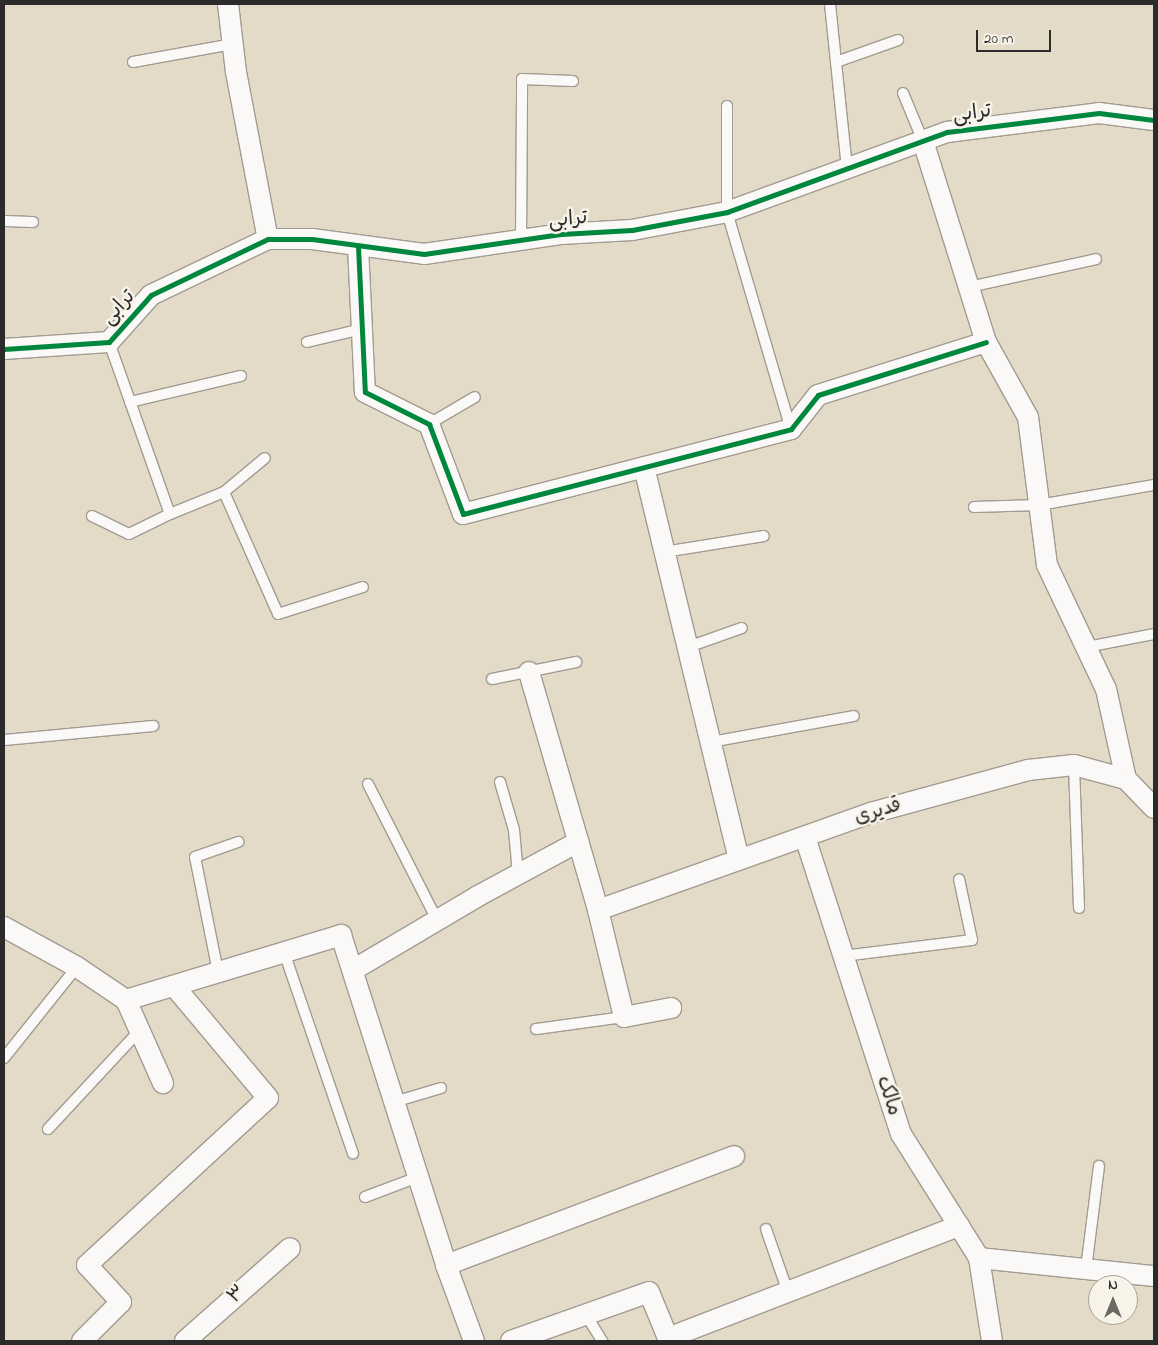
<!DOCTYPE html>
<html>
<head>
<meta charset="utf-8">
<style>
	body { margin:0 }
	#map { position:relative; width:1158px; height:1345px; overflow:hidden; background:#e4dac8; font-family:"Indie Flower","Playpen Sans Arabic",sans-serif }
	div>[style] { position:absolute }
	.roads { filter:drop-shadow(1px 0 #a19b91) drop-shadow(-1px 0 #a19b91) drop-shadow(0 1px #a19b91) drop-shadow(0 -1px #a19b91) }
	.service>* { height:10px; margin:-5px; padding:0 5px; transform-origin:5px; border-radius:5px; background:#fbf9f7 }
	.minor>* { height:20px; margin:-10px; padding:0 10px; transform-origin:10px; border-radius:10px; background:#fbf9f7 }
	.cycleway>* { height:5px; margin:-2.5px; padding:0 2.5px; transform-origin:2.5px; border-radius:2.5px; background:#00873e }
	span { translate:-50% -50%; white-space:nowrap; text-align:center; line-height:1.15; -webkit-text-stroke:5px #f7f3e8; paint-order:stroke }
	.street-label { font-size:20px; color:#2b2b2b }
	.frame { position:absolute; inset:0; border:5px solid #2b2b2b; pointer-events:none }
	.north { position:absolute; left:1088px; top:1275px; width:50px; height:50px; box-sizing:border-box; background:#f7f3e8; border:1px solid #a5a39c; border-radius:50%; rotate:0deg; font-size:14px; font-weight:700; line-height:20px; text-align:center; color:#2b2b2b }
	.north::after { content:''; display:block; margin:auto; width:18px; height:22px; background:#6c6862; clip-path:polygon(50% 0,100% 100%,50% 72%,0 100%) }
	.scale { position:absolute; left:976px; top:30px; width:75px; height:22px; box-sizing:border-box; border:2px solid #2b2b2b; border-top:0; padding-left:6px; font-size:15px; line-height:18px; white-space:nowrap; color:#2b2b2b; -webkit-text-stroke:4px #f7f3e8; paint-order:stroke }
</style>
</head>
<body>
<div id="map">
	<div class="roads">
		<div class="service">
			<i style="left:830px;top:4px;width:166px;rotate:84.1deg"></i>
			<i style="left:133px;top:62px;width:102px;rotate:-10.2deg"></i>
			<i style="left:836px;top:62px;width:66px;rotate:-19.5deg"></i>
			<i style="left:903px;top:93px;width:52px;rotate:67.4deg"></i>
			<i style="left:727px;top:106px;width:106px;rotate:90deg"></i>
			<i style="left:727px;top:212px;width:226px;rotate:73.6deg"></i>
			<i style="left:4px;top:221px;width:29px;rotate:2deg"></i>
			<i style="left:521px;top:240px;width:161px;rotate:-89.6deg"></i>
			<i style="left:522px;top:79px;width:51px;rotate:2.2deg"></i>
			<i style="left:969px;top:287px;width:130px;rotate:-12.4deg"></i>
			<i style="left:109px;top:342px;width:182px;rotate:70.5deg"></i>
			<i style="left:170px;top:514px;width:58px;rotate:-22.2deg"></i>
			<i style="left:224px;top:492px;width:133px;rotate:66.1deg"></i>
			<i style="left:278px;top:614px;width:89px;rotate:-17.6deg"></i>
			<i style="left:307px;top:342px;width:57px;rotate:-13.3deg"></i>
			<i style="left:130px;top:402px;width:114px;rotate:-13.2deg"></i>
			<i style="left:429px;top:424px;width:53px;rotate:-30.4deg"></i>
			<i style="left:224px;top:492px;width:53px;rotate:-39.7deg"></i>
			<i style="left:974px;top:507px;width:65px;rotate:-1.8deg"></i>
			<i style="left:1039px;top:505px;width:117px;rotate:-9.9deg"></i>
			<i style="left:92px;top:516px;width:41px;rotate:25.9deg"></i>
			<i style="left:129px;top:534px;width:46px;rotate:-26deg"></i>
			<i style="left:664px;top:552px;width:101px;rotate:-9.1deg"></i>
			<i style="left:688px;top:647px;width:57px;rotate:-19.4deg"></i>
			<i style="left:1087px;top:647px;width:68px;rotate:-11deg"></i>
			<i style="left:492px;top:679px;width:86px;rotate:-11.4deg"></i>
			<i style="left:4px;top:740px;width:150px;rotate:-5.4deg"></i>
			<i style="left:711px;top:742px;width:145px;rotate:-10.3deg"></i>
			<i style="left:1074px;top:765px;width:143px;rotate:88deg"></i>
			<i style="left:500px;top:782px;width:50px;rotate:73.7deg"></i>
			<i style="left:514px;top:830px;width:45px;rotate:84.9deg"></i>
			<i style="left:368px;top:784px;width:153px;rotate:63.1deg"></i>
			<i style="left:284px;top:952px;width:213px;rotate:71.1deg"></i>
			<i style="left:843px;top:956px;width:130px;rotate:-7.1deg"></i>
			<i style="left:972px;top:940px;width:62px;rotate:-102deg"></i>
			<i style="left:218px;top:972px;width:117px;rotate:-101.3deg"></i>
			<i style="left:195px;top:857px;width:46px;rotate:-19.2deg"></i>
			<i style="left:536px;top:1029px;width:89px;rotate:-7.8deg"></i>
			<i style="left:4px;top:1058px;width:117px;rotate:-51.3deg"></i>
			<i style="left:394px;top:1102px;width:49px;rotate:-16.6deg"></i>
			<i style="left:48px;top:1129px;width:134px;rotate:-47.1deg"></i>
			<i style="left:365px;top:1197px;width:57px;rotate:-20.7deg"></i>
			<i style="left:766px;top:1229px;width:67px;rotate:70.8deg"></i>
			<i style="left:1086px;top:1269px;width:104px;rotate:-82.8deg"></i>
			<i style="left:586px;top:1315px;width:31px;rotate:58deg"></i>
		</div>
		<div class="minor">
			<i style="left:228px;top:4px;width:68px;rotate:83.3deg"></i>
			<i style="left:236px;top:72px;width:170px;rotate:79.2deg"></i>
			<i style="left:923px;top:141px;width:211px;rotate:72.6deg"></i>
			<i style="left:986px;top:342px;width:86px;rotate:60.8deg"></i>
			<i style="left:1028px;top:417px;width:149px;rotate:82.7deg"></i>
			<i style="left:1047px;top:565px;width:137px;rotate:64.6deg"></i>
			<i style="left:1106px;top:689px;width:92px;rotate:77.5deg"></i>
			<i style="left:358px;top:246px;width:146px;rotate:87.3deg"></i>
			<i style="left:365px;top:392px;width:72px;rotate:26.6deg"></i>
			<i style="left:429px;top:424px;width:96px;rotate:69.3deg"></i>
			<i style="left:463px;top:514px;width:339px;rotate:-14.5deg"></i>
			<i style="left:791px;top:429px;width:43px;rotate:-51.5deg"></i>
			<i style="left:818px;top:395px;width:176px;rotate:-17.5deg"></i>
			<i style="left:4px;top:349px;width:105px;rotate:-3.8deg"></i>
			<i style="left:109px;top:342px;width:63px;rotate:-48.2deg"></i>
			<i style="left:151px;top:295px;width:130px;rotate:-25.6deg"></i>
			<i style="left:268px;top:239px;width:44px"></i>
			<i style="left:312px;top:239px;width:113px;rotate:7.6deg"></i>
			<i style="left:424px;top:254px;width:138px;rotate:-8.3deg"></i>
			<i style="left:561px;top:234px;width:71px;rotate:-3.2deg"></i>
			<i style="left:632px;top:230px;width:97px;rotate:-10.7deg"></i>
			<i style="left:727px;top:212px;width:234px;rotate:-20deg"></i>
			<i style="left:947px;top:132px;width:153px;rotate:-7.1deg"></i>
			<i style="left:1099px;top:113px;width:55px;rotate:7.3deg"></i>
			<i style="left:644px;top:467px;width:403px;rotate:76.4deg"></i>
			<i style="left:529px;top:672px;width:248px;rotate:73.8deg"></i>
			<i style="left:598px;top:910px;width:110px;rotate:76.3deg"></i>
			<i style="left:624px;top:1017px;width:48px;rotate:-10.8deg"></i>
			<i style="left:805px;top:837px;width:312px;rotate:72.1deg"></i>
			<i style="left:901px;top:1134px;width:146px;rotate:57.8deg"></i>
			<i style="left:979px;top:1258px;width:84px;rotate:81.1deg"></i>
			<i style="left:598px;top:910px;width:290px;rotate:-19.6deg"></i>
			<i style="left:871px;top:813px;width:163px;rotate:-15.3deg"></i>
			<i style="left:1028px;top:770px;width:46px;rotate:-6.2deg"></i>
			<i style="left:1074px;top:765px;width:54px;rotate:15.1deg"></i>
			<i style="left:1126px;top:779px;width:40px;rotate:46deg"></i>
			<i style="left:4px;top:927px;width:83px;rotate:28.7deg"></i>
			<i style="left:77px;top:967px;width:59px;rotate:34deg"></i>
			<i style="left:126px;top:1000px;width:91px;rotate:66deg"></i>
			<i style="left:353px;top:970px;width:145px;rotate:-30.6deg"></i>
			<i style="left:478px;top:896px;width:114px;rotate:-28.4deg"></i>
			<i style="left:126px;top:1000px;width:225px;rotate:-16.8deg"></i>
			<i style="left:341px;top:935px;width:346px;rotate:72.3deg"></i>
			<i style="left:446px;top:1265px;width:81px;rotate:69.8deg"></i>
			<i style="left:979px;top:1258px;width:176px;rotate:5.9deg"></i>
			<i style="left:446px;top:1265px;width:308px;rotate:-20.7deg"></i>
			<i style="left:82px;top:1341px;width:55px;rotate:-45deg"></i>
			<i style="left:121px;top:1302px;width:50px;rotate:-132.6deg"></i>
			<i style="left:87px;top:1265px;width:246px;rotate:-42.7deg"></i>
			<i style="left:268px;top:1098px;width:146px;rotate:-130deg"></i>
			<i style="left:185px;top:1341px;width:140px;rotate:-41.5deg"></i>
			<i style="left:511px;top:1341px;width:146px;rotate:-19.5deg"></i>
			<i style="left:649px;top:1292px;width:50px;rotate:67.6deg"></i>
			<i style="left:668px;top:1338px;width:312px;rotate:-21.1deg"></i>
		</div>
	</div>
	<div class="cycleway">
		<i style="left:358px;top:246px;width:146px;rotate:87.3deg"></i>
		<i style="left:365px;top:392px;width:72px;rotate:26.6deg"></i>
		<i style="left:429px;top:424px;width:96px;rotate:69.3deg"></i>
		<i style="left:463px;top:514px;width:339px;rotate:-14.5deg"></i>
		<i style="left:791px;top:429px;width:43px;rotate:-51.5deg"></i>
		<i style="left:818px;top:395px;width:176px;rotate:-17.5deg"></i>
		<i style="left:4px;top:349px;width:105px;rotate:-3.8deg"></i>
		<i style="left:109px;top:342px;width:63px;rotate:-48.2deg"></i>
		<i style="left:151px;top:295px;width:130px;rotate:-25.6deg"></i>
		<i style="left:268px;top:239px;width:44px"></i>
		<i style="left:312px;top:239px;width:113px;rotate:7.6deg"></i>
		<i style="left:424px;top:254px;width:138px;rotate:-8.3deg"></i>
		<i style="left:561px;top:234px;width:71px;rotate:-3.2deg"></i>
		<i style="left:632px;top:230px;width:97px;rotate:-10.7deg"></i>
		<i style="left:727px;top:212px;width:234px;rotate:-20deg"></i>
		<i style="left:947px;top:132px;width:153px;rotate:-7.1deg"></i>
		<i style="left:1099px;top:113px;width:55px;rotate:7.3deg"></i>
	</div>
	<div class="street-label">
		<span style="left:972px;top:114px;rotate:-8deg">ترابی</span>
		<span style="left:568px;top:220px;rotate:-5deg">ترابی</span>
		<span style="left:119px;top:308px;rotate:-48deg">ترابی</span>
		<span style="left:878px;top:812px;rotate:-17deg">قدیری</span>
		<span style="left:888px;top:1096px;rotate:72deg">مالک</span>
		<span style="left:237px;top:1295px;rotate:-42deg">۳</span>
	</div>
	<div class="frame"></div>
	<div class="north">N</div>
	<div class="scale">20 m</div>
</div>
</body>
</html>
